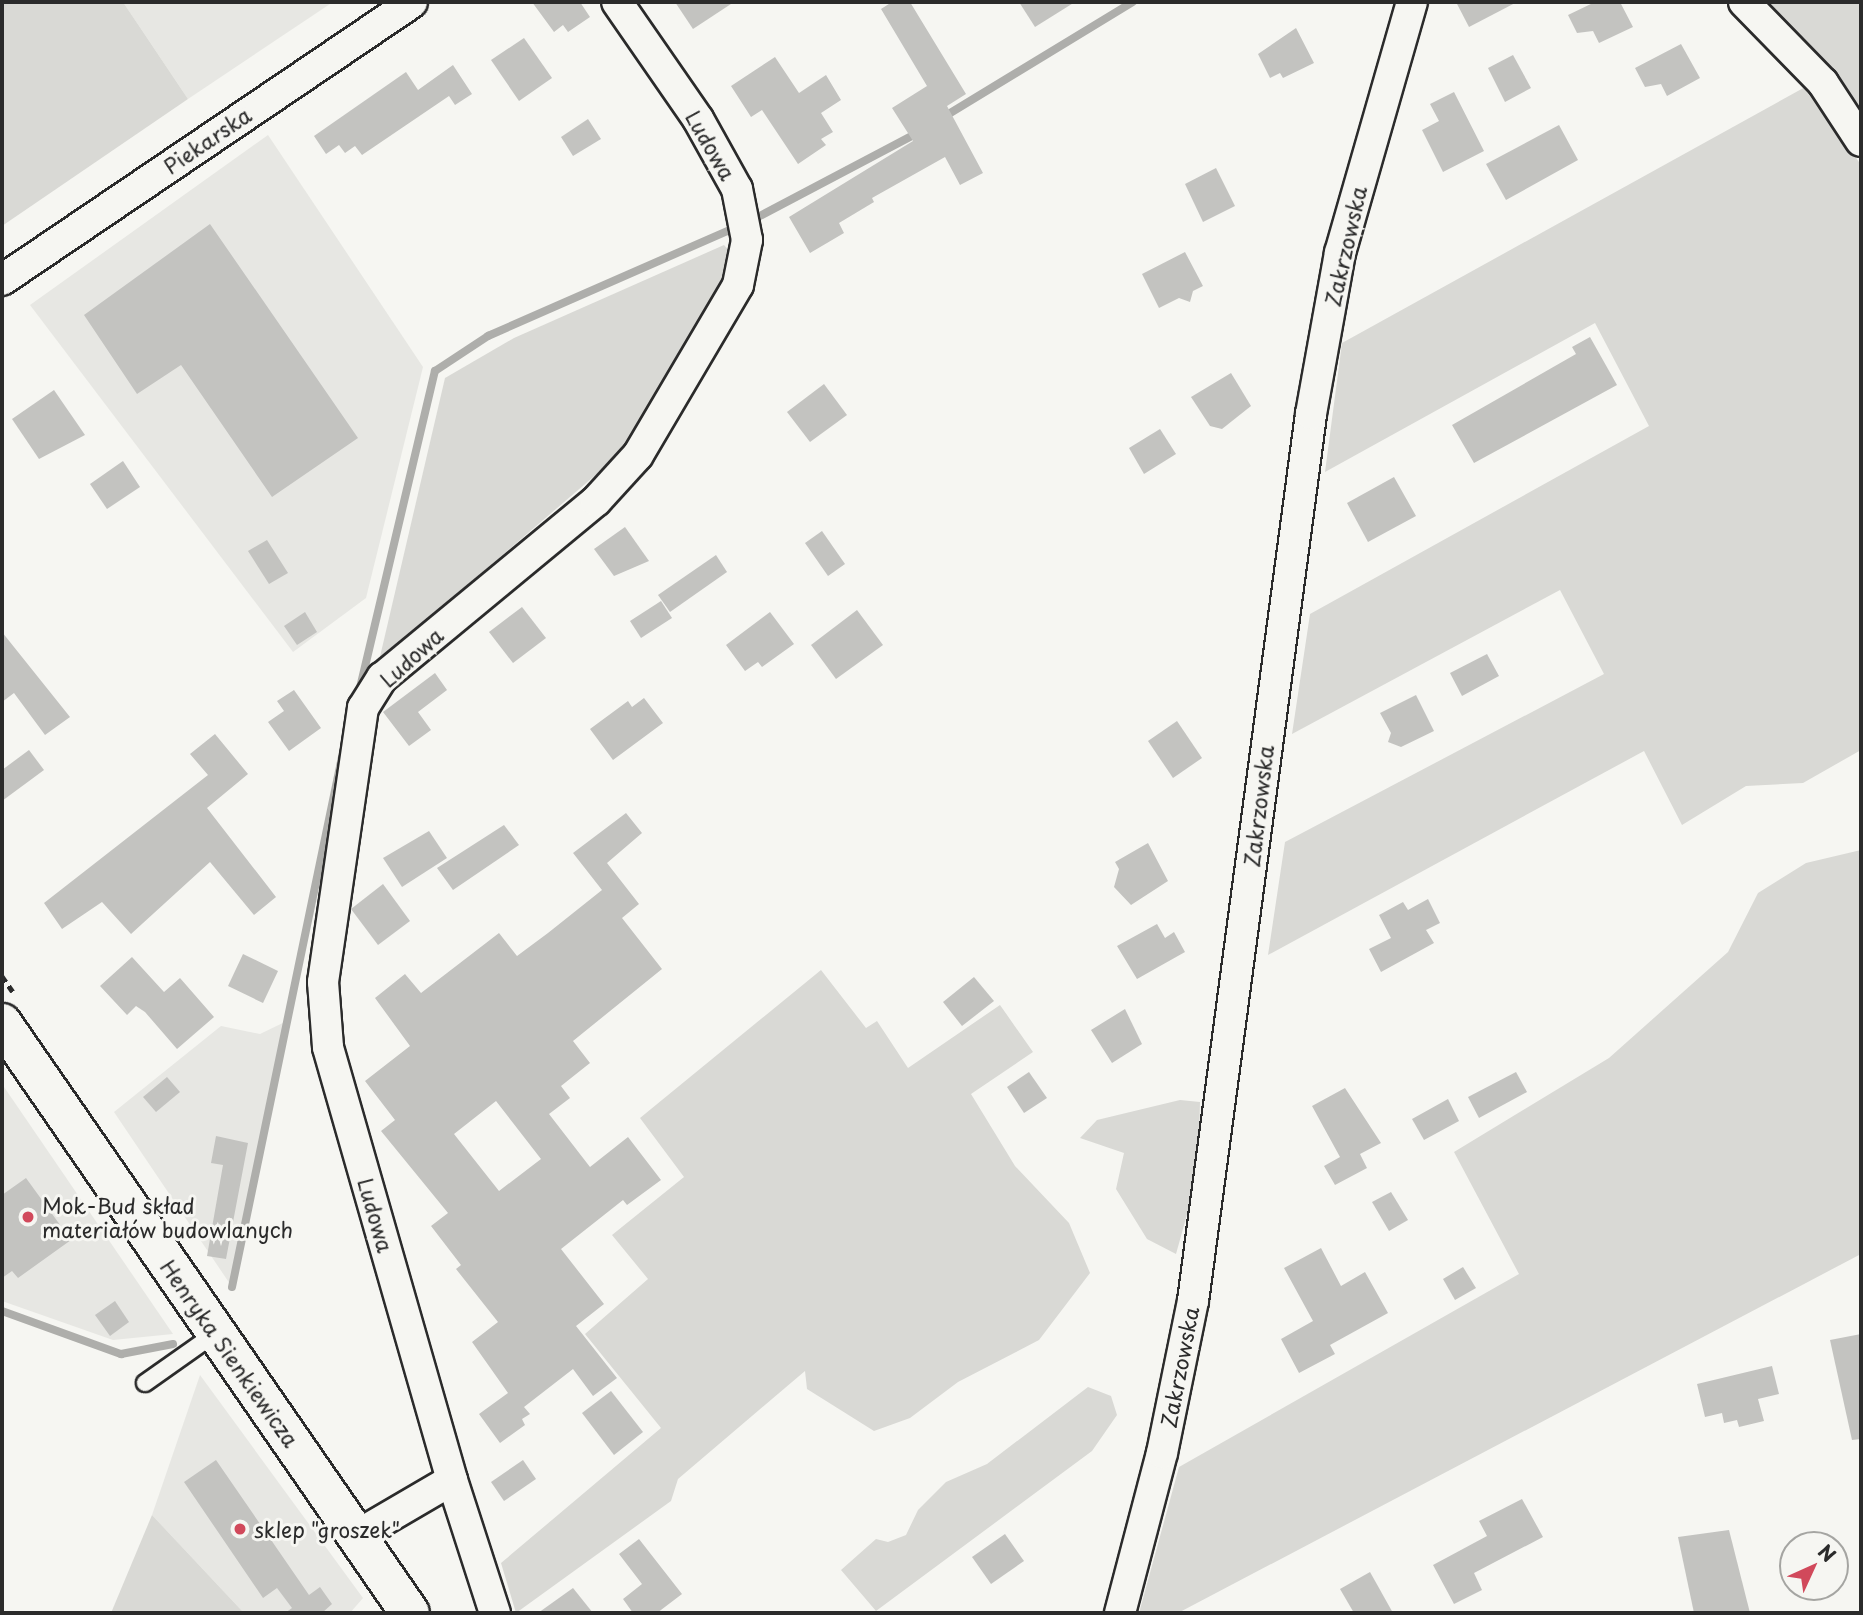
<!DOCTYPE html>
<html>
<head>
<meta charset="utf-8">
<style>
	body { margin:0 }
	#map { position:relative; width:1863px; height:1615px; overflow:hidden; background:#f6f6f2; font-family:"Playpen Sans",sans-serif }
	div>[style] { position:absolute }
	.built>* { inset:0; background:#e7e7e3 }
	.green>* { inset:0; background:#d9d9d5 }
	.stream>* { height:8px; margin:-4px; padding:0 4px; transform-origin:4px; border-radius:4px; background:#aeaeab }
	.building>* { inset:0; background:#c3c3c0 }
	.path>* { height:4.5px; margin-top:-2.25px; transform-origin:0; background:repeating-linear-gradient(90deg,#2b2b2b 0 7px,transparent 0 12px) }
	.roads { filter:drop-shadow(2px 0 #2b2b2b) drop-shadow(-2px 0 #2b2b2b) drop-shadow(0 2px #2b2b2b) drop-shadow(0 -2px #2b2b2b) }
	.lane>* { height:16px; margin:-8px; padding:0 8px; transform-origin:8px; border-radius:8px; background:#f6f6f2 }
	.street>* { height:30px; margin:-15px; padding:0 15px; transform-origin:15px; border-radius:15px; background:#f6f6f2 }
	.secondary>* { height:38px; margin:-19px; padding:0 19px; transform-origin:19px; border-radius:19px; background:#f6f6f2 }
	.dots>* { width:19px; height:19px; translate:-50% -50%; box-sizing:border-box; border:4px solid #f6f6f2; border-radius:50% }
	span { translate:-50% -50%; white-space:nowrap; text-align:center; line-height:1.15; -webkit-text-stroke:6px #f6f6f2; paint-order:stroke }
	.street-label { font-size:21px; color:#2b2b2b }
	.poi-label { font-size:21px; color:#2b2b2b }
	.left { translate:0 -50%; text-align:left }
	.frame { position:absolute; inset:0; border:4px solid #2b2b2b; pointer-events:none }
	.north { position:absolute; left:1779px; top:1531px; width:70px; height:70px; box-sizing:border-box; background:#f6f6f2; border:2px solid #a5a5a2; border-radius:50%; rotate:45deg; font-size:19px; font-weight:700; line-height:28px; text-align:center; color:#2b2b2b }
	.north::after { content:''; display:block; margin:auto; width:24px; height:32px; background:#d1495b; clip-path:polygon(50% 0,100% 100%,50% 72%,0 100%) }
</style>
</head>
<body>
<div id="map">
	<div class="built">
		<i style="clip-path:polygon(123px 2px,333px 2px,188px 99px)"></i>
		<i style="clip-path:polygon(268px 135px,423px 367px,366px 598px,293px 652px,30px 305px)"></i>
		<i style="clip-path:polygon(291px 1019px,230px 1284px,114px 1112px,221px 1026px,260px 1034px)"></i>
		<i style="clip-path:polygon(2px 1084px,173px 1334px,113px 1340px,2px 1301px)"></i>
		<i style="clip-path:polygon(200px 1375px,363px 1598px,350px 1613px,244px 1613px,152px 1515px)"></i>
	</div>
	<div class="green">
		<i style="clip-path:polygon(2px 2px,123px 2px,188px 99px,2px 226px)"></i>
		<i style="clip-path:polygon(1753px 2px,1861px 2px,1861px 125px)"></i>
		<i style="clip-path:polygon(1807px 86px,1861px 165px,1861px 750px,1803px 783px,1746px 786px,1682px 825px,1644px 751px,1268px 955px,1285px 842px,1604px 674px,1560px 590px,1292px 734px,1310px 614px,1649px 426px,1595px 323px,1325px 472px,1342px 343px)"></i>
		<i style="clip-path:polygon(724px 245px,732px 254px,725px 286px,620px 454px,379px 661px,445px 378px,514px 338px)"></i>
		<i style="clip-path:polygon(1861px 850px,1861px 1254px,1178px 1613px,1139px 1613px,1179px 1467px,1519px 1274px,1454px 1152px,1609px 1058px,1728px 952px,1758px 893px,1806px 863px)"></i>
		<i style="clip-path:polygon(821px 970px,866px 1028px,877px 1021px,908px 1068px,1000px 1005px,1033px 1052px,971px 1094px,1015px 1166px,1069px 1223px,1090px 1273px,1039px 1340px,958px 1382px,910px 1418px,874px 1431px,807px 1389px,805px 1371px,678px 1479px,671px 1501px,516px 1613px,501px 1563px,661px 1428px,585px 1334px,648px 1279px,612px 1235px,684px 1177px,640px 1118px)"></i>
		<i style="clip-path:polygon(1180px 1100px,1200px 1102px,1198px 1175px,1176px 1254px,1147px 1239px,1116px 1189px,1124px 1153px,1080px 1138px,1097px 1120px)"></i>
		<i style="clip-path:polygon(1088px 1387px,1111px 1396px,1117px 1415px,1092px 1451px,876px 1611px,841px 1570px,876px 1539px,888px 1542px,906px 1535px,918px 1510px,946px 1482px,987px 1464px)"></i>
		<i style="clip-path:polygon(152px 1515px,244px 1613px,111px 1613px)"></i>
	</div>
	<div class="stream">
		<i style="left:942px;top:118px;width:223px;rotate:-31.3deg"></i>
		<i style="left:758px;top:217px;width:182px;rotate:-27.8deg"></i>
		<i style="left:359px;top:692px;width:330px;rotate:-76.7deg"></i>
		<i style="left:435px;top:371px;width:64px;rotate:-33.4deg"></i>
		<i style="left:488px;top:336px;width:263px;rotate:-23.7deg"></i>
		<i style="left:232px;top:1287px;width:546px;rotate:-78.28deg"></i>
		<i style="left:2px;top:1311px;width:127px;rotate:19.9deg"></i>
		<i style="left:121px;top:1354px;width:53px;rotate:-10.9deg"></i>
	</div>
	<div class="building">
		<i style="clip-path:polygon(532px 2px,580px 2px,590px 17px,568px 32px,563px 25px,554px 32px)"></i>
		<i style="clip-path:polygon(675px 2px,734px 2px,693px 29px)"></i>
		<i style="clip-path:polygon(892px 2px,910px 2px,966px 94px,947px 106px,983px 173px,960px 185px,945px 157px,872px 198px,874px 202px,839px 223px,844px 233px,810px 253px,789px 217px,913px 141px,892px 108px,927px 86px,881px 9px)"></i>
		<i style="clip-path:polygon(1019px 2px,1075px 2px,1035px 27px)"></i>
		<i style="clip-path:polygon(1456px 2px,1517px 2px,1469px 27px)"></i>
		<i style="clip-path:polygon(1595px 2px,1620px 2px,1633px 27px,1599px 43px,1593px 31px,1577px 33px,1568px 15px)"></i>
		<i style="clip-path:polygon(1296px 28px,1314px 63px,1283px 78px,1280px 73px,1270px 78px,1258px 54px)"></i>
		<i style="clip-path:polygon(524px 38px,552px 78px,519px 101px,491px 60px)"></i>
		<i style="clip-path:polygon(1681px 44px,1700px 78px,1667px 96px,1661px 84px,1645px 87px,1635px 68px)"></i>
		<i style="clip-path:polygon(1513px 55px,1531px 88px,1505px 102px,1488px 68px)"></i>
		<i style="clip-path:polygon(775px 57px,799px 93px,826px 75px,841px 100px,821px 113px,833px 132px,821px 139px,826px 145px,798px 164px,762px 110px,751px 117px,731px 86px)"></i>
		<i style="clip-path:polygon(453px 65px,472px 94px,455px 105px,449px 96px,362px 155px,355px 146px,345px 153px,339px 145px,326px 154px,314px 136px,406px 72px,418px 90px)"></i>
		<i style="clip-path:polygon(1454px 92px,1484px 151px,1443px 172px,1422px 130px,1439px 121px,1430px 104px)"></i>
		<i style="clip-path:polygon(588px 119px,601px 139px,573px 156px,561px 137px)"></i>
		<i style="clip-path:polygon(1559px 125px,1578px 160px,1506px 200px,1486px 164px)"></i>
		<i style="clip-path:polygon(1216px 168px,1235px 206px,1203px 222px,1185px 184px)"></i>
		<i style="clip-path:polygon(210px 224px,358px 438px,272px 497px,181px 365px,137px 394px,84px 315px)"></i>
		<i style="clip-path:polygon(1185px 252px,1203px 286px,1193px 291px,1190px 302px,1179px 298px,1159px 308px,1142px 274px)"></i>
		<i style="clip-path:polygon(1590px 337px,1617px 385px,1474px 463px,1452px 425px,1576px 354px,1572px 347px)"></i>
		<i style="clip-path:polygon(1231px 373px,1251px 406px,1222px 429px,1210px 426px,1191px 397px)"></i>
		<i style="clip-path:polygon(824px 384px,847px 415px,810px 442px,787px 412px)"></i>
		<i style="clip-path:polygon(54px 390px,85px 435px,39px 459px,12px 419px)"></i>
		<i style="clip-path:polygon(1160px 429px,1176px 454px,1144px 474px,1129px 448px)"></i>
		<i style="clip-path:polygon(123px 461px,140px 487px,107px 509px,90px 484px)"></i>
		<i style="clip-path:polygon(1394px 477px,1416px 516px,1368px 542px,1347px 503px)"></i>
		<i style="clip-path:polygon(625px 527px,649px 561px,614px 576px,594px 549px)"></i>
		<i style="clip-path:polygon(822px 531px,845px 564px,828px 576px,805px 543px)"></i>
		<i style="clip-path:polygon(267px 540px,288px 573px,269px 584px,248px 551px)"></i>
		<i style="clip-path:polygon(716px 555px,727px 572px,670px 612px,658px 595px)"></i>
		<i style="clip-path:polygon(661px 601px,672px 618px,641px 638px,630px 621px)"></i>
		<i style="clip-path:polygon(522px 607px,546px 638px,513px 663px,489px 632px)"></i>
		<i style="clip-path:polygon(857px 610px,883px 645px,836px 679px,811px 645px)"></i>
		<i style="clip-path:polygon(305px 612px,317px 632px,297px 645px,284px 626px)"></i>
		<i style="clip-path:polygon(770px 612px,794px 644px,762px 667px,758px 662px,745px 671px,726px 645px)"></i>
		<i style="clip-path:polygon(2px 632px,70px 717px,45px 735px,14px 693px,2px 702px)"></i>
		<i style="clip-path:polygon(1487px 654px,1499px 676px,1462px 696px,1450px 673px)"></i>
		<i style="clip-path:polygon(435px 673px,447px 690px,418px 712px,431px 730px,409px 746px,383px 712px)"></i>
		<i style="clip-path:polygon(294px 690px,321px 728px,289px 751px,268px 722px,284px 711px,277px 701px)"></i>
		<i style="clip-path:polygon(1416px 695px,1434px 731px,1401px 747px,1388px 742px,1391px 733px,1380px 713px)"></i>
		<i style="clip-path:polygon(644px 698px,663px 723px,613px 760px,590px 729px,628px 701px,632px 707px)"></i>
		<i style="clip-path:polygon(1177px 721px,1202px 758px,1173px 778px,1148px 741px)"></i>
		<i style="clip-path:polygon(215px 734px,248px 774px,207px 808px,276px 897px,254px 915px,210px 862px,131px 934px,102px 902px,62px 929px,44px 903px,208px 775px,190px 754px)"></i>
		<i style="clip-path:polygon(29px 750px,44px 770px,2px 801px,2px 770px)"></i>
		<i style="clip-path:polygon(evenodd,626px 813px,642px 833px,607px 863px,639px 904px,622px 918px,662px 969px,573px 1041px,590px 1063px,561px 1086px,570px 1098px,549px 1114px,590px 1167px,628px 1137px,661px 1180px,627px 1205px,623px 1200px,561px 1249px,604px 1304px,576px 1326px,617px 1378px,593px 1396px,573px 1369px,524px 1407px,530px 1414px,522px 1419px,525px 1425px,500px 1443px,479px 1414px,508px 1393px,472px 1342px,498px 1322px,456px 1269px,461px 1265px,431px 1226px,448px 1213px,381px 1131px,395px 1120px,365px 1081px,410px 1046px,375px 998px,405px 974px,421px 993px,499px 933px,517px 956px,548px 933px,602px 890px,573px 853px,626px 813px,496px 1101px,541px 1159px,499px 1191px,454px 1134px,496px 1101px)"></i>
		<i style="clip-path:polygon(504px 825px,519px 845px,453px 890px,437px 868px)"></i>
		<i style="clip-path:polygon(429px 831px,447px 858px,402px 887px,383px 858px)"></i>
		<i style="clip-path:polygon(1148px 843px,1168px 881px,1131px 905px,1114px 887px,1119px 869px,1115px 862px)"></i>
		<i style="clip-path:polygon(383px 884px,410px 921px,378px 945px,351px 909px)"></i>
		<i style="clip-path:polygon(1428px 899px,1440px 923px,1426px 930px,1434px 943px,1381px 972px,1369px 949px,1391px 938px,1379px 915px,1403px 902px,1408px 910px)"></i>
		<i style="clip-path:polygon(1157px 924px,1165px 938px,1174px 932px,1185px 952px,1137px 979px,1117px 946px)"></i>
		<i style="clip-path:polygon(243px 954px,278px 971px,263px 1003px,228px 986px)"></i>
		<i style="clip-path:polygon(132px 957px,164px 992px,180px 978px,214px 1017px,177px 1049px,145px 1012px,136px 1006px,127px 1015px,100px 986px)"></i>
		<i style="clip-path:polygon(974px 977px,994px 1001px,962px 1026px,943px 1002px)"></i>
		<i style="clip-path:polygon(1125px 1009px,1142px 1044px,1112px 1063px,1091px 1030px)"></i>
		<i style="clip-path:polygon(1029px 1072px,1047px 1098px,1024px 1113px,1007px 1087px)"></i>
		<i style="clip-path:polygon(1516px 1072px,1527px 1092px,1479px 1118px,1468px 1097px)"></i>
		<i style="clip-path:polygon(167px 1077px,180px 1092px,156px 1112px,143px 1097px)"></i>
		<i style="clip-path:polygon(1345px 1088px,1381px 1143px,1360px 1154px,1367px 1168px,1335px 1185px,1324px 1166px,1340px 1157px,1312px 1106px)"></i>
		<i style="clip-path:polygon(1448px 1099px,1459px 1121px,1424px 1140px,1412px 1119px)"></i>
		<i style="clip-path:polygon(216px 1136px,248px 1143px,226px 1259px,207px 1256px,223px 1165px,211px 1163px)"></i>
		<i style="clip-path:polygon(26px 1178px,71px 1240px,18px 1278px,12px 1271px,2px 1278px,2px 1195px)"></i>
		<i style="clip-path:polygon(1391px 1192px,1408px 1220px,1389px 1231px,1372px 1202px)"></i>
		<i style="clip-path:polygon(1321px 1248px,1341px 1286px,1365px 1272px,1388px 1313px,1330px 1345px,1335px 1354px,1299px 1373px,1281px 1339px,1313px 1321px,1284px 1268px)"></i>
		<i style="clip-path:polygon(1463px 1267px,1476px 1288px,1455px 1300px,1443px 1279px)"></i>
		<i style="clip-path:polygon(115px 1301px,129px 1322px,110px 1336px,95px 1315px)"></i>
		<i style="clip-path:polygon(1861px 1334px,1861px 1439px,1852px 1440px,1830px 1340px)"></i>
		<i style="clip-path:polygon(1772px 1366px,1779px 1394px,1758px 1399px,1764px 1421px,1739px 1427px,1737px 1420px,1724px 1423px,1722px 1413px,1705px 1417px,1697px 1384px)"></i>
		<i style="clip-path:polygon(611px 1391px,643px 1432px,614px 1455px,582px 1413px)"></i>
		<i style="clip-path:polygon(216px 1460px,309px 1595px,320px 1587px,332px 1604px,322px 1613px,285px 1613px,292px 1608px,277px 1588px,263px 1598px,184px 1482px)"></i>
		<i style="clip-path:polygon(523px 1460px,536px 1479px,504px 1501px,491px 1482px)"></i>
		<i style="clip-path:polygon(1522px 1499px,1543px 1537px,1474px 1573px,1482px 1590px,1454px 1604px,1433px 1565px,1487px 1536px,1479px 1521px)"></i>
		<i style="clip-path:polygon(1729px 1530px,1750px 1613px,1694px 1613px,1678px 1537px)"></i>
		<i style="clip-path:polygon(1005px 1534px,1024px 1561px,991px 1584px,972px 1557px)"></i>
		<i style="clip-path:polygon(639px 1539px,682px 1594px,657px 1613px,633px 1613px,623px 1599px,642px 1584px,619px 1554px)"></i>
		<i style="clip-path:polygon(1370px 1572px,1393px 1613px,1354px 1613px,1340px 1589px)"></i>
		<i style="clip-path:polygon(573px 1588px,593px 1613px,538px 1613px)"></i>
	</div>
	<div class="path">
		<i style="left:2px;top:976px;width:19px;rotate:55deg"></i>
	</div>
	<div class="roads">
		<div class="lane">
			<i style="left:145px;top:1383px;width:87px;rotate:-35.2deg"></i>
		</div>
		<div class="street">
			<i style="left:1744px;top:2px;width:113px;rotate:45.7deg"></i>
			<i style="left:1823px;top:83px;width:69px;rotate:56.8deg"></i>
			<i style="left:2px;top:280px;width:495px;rotate:-34.1deg"></i>
			<i style="left:452px;top:1480px;width:140px;rotate:72.1deg"></i>
			<i style="left:356px;top:1536px;width:111px;rotate:-30.3deg"></i>
			<i style="left:452px;top:1480px;width:450px;rotate:-106deg"></i>
			<i style="left:328px;top:1047px;width:65px;rotate:-94.4deg"></i>
			<i style="left:323px;top:982px;width:277px;rotate:-81.7deg"></i>
			<i style="left:363px;top:708px;width:36px;rotate:-58deg"></i>
			<i style="left:382px;top:678px;width:278px;rotate:-39.6deg"></i>
			<i style="left:596px;top:501px;width:62px;rotate:-47.6deg"></i>
			<i style="left:638px;top:455px;width:197px;rotate:-59.5deg"></i>
			<i style="left:738px;top:285px;width:46px;rotate:-78.7deg"></i>
			<i style="left:747px;top:240px;width:52px;rotate:-101.1deg"></i>
			<i style="left:737px;top:189px;width:80px;rotate:-119.1deg"></i>
			<i style="left:698px;top:119px;width:142px;rotate:-124.7deg"></i>
			<i style="left:1120px;top:1613px;width:165px;rotate:-75.3deg"></i>
			<i style="left:1162px;top:1453px;width:155px;rotate:-78.5deg"></i>
			<i style="left:1193px;top:1301px;width:895px;rotate:-82.42deg"></i>
			<i style="left:1311px;top:414px;width:164px;rotate:-79.8deg"></i>
			<i style="left:1340px;top:253px;width:261px;rotate:-74deg"></i>
		</div>
		<div class="secondary">
			<i style="left:2px;top:1023px;width:717px;rotate:55.34deg"></i>
		</div>
	</div>
	<div class="dots">
		<i style="left:28px;top:1217px;background:#d1495b"></i>
		<i style="left:240px;top:1529px;background:#d1495b"></i>
	</div>
	<div class="street-label">
		<span style="left:207px;top:140px;rotate:-34deg">Piekarska</span>
		<span style="left:711px;top:145px;rotate:60deg">Ludowa</span>
		<span style="left:1345px;top:246px;rotate:-77deg">Zakrzowska</span>
		<span style="left:411px;top:657px;rotate:-42deg">Ludowa</span>
		<span style="left:1258px;top:806px;rotate:-83deg">Zakrzowska</span>
		<span style="left:376px;top:1215px;rotate:74deg">Ludowa</span>
		<span style="left:230px;top:1353px;rotate:55deg">Henryka Sienkiewicza</span>
		<span style="left:1179px;top:1367px;rotate:-79deg">Zakrzowska</span>
	</div>
	<div class="poi-label">
		<span class="left" style="left:42px;top:1217px">Mok-Bud skład<br>materiałów budowlanych</span>
		<span class="left" style="left:254px;top:1529px">sklep "groszek"</span>
	</div>
	<div class="frame"></div>
	<div class="north">N</div>
</div>
</body>
</html>
